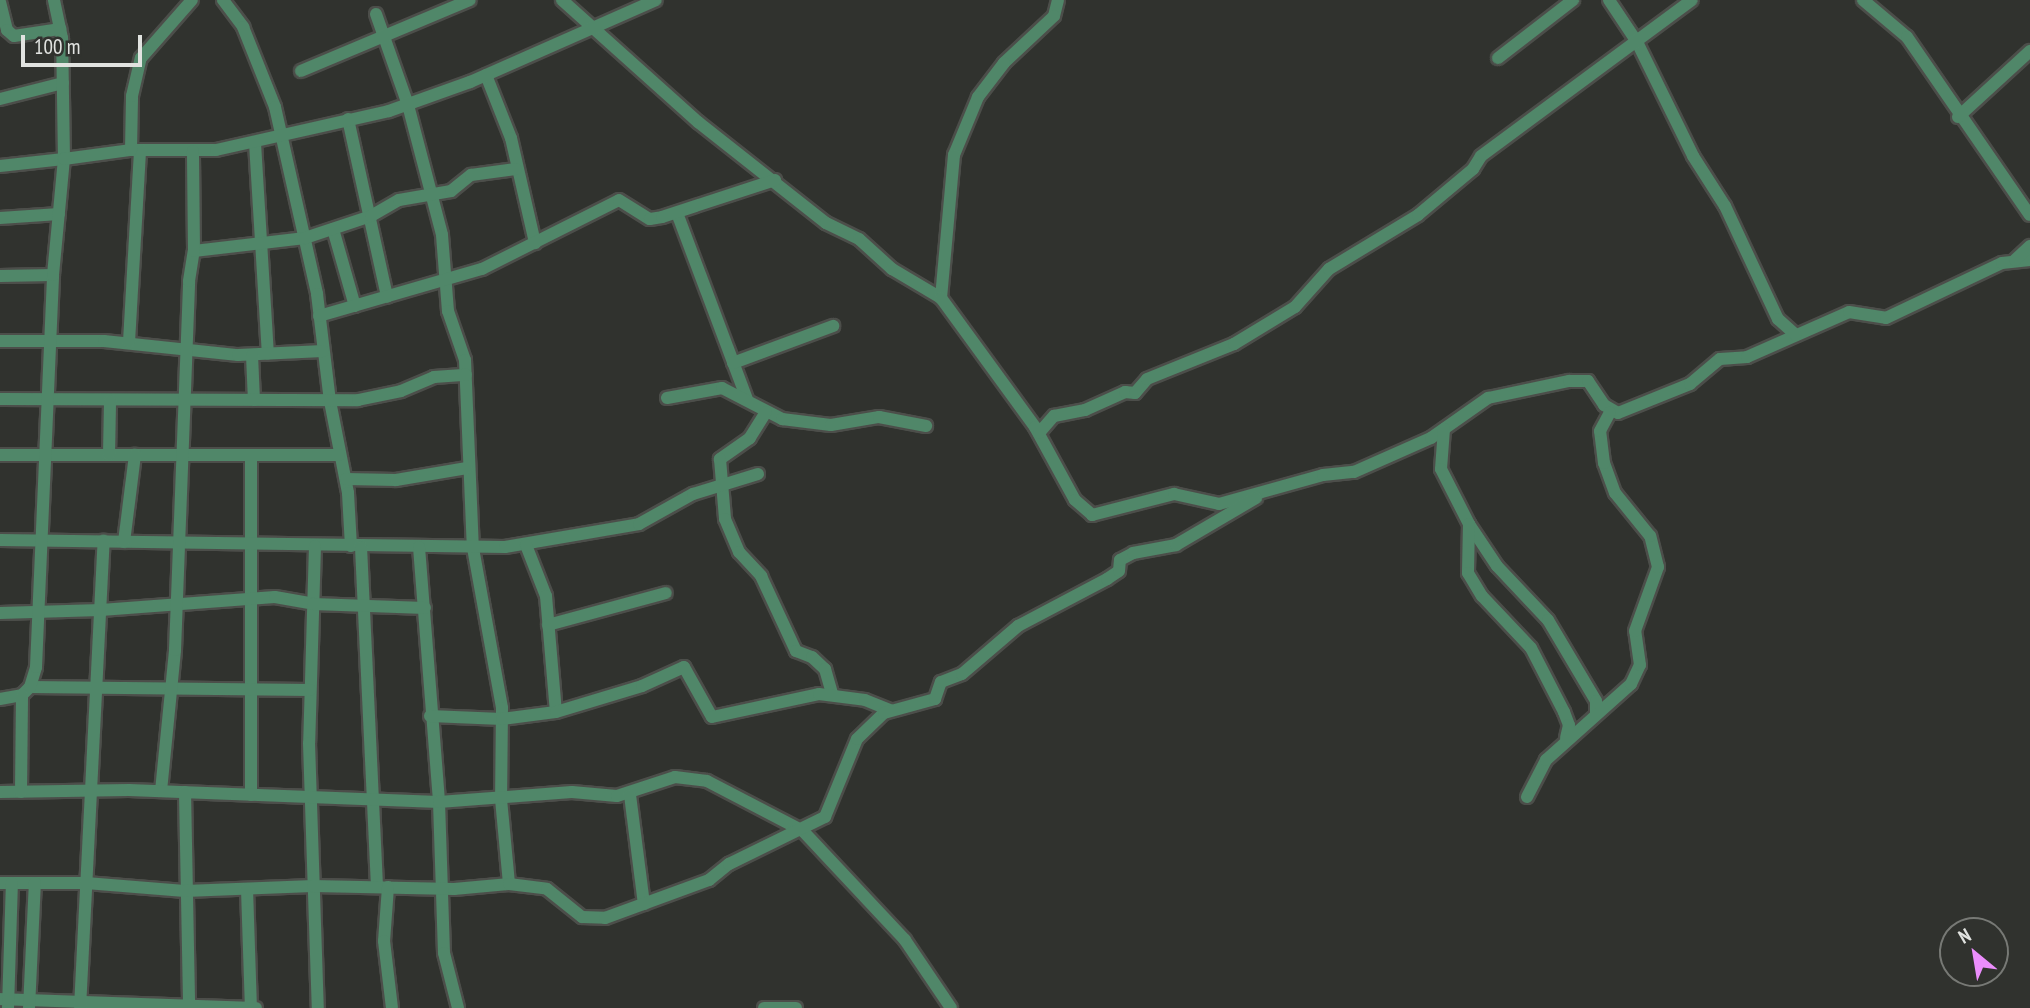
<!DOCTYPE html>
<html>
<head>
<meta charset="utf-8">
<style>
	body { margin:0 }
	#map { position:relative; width:2030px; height:1008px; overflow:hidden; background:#30322e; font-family:"PT Sans Narrow",sans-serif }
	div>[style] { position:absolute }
	.roads { filter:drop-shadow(2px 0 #4c4e4a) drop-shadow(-2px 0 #4c4e4a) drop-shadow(0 2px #4c4e4a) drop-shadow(0 -2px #4c4e4a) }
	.minor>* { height:12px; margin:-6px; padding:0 6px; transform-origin:6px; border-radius:6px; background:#508769 }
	span { translate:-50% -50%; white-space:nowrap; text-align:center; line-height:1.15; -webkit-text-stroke:7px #30322e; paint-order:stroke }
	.north { position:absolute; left:1939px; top:917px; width:70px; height:70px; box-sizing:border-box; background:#30322e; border:2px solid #777975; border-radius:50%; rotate:330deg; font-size:19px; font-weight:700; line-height:28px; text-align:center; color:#e1e3e0 }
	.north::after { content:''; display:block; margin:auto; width:24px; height:32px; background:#eb8dfc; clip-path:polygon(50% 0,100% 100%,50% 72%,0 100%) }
	.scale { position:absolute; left:21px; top:35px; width:121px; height:32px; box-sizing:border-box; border:4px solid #e1e3e0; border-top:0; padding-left:9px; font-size:21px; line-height:24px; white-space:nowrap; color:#e1e3e0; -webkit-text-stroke:5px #30322e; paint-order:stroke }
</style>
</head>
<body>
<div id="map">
	<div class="roads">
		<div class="minor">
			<i style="left:223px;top:0;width:34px;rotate:53deg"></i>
			<i style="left:243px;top:27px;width:86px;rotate:68.2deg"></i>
			<i style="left:275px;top:107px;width:192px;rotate:77.3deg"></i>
			<i style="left:317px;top:294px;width:108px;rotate:83.1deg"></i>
			<i style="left:330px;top:401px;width:94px;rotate:78.9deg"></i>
			<i style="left:348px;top:493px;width:53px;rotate:86.8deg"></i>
			<i style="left:562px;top:0;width:183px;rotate:41.9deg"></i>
			<i style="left:698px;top:122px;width:163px;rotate:38.3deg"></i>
			<i style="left:826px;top:223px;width:37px;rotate:26deg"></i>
			<i style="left:859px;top:239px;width:45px;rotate:42.3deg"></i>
			<i style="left:892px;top:269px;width:57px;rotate:30.6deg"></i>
			<i style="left:1058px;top:0;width:16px;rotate:104deg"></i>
			<i style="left:1054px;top:16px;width:69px;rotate:136.8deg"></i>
			<i style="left:1004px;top:63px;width:43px;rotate:127.4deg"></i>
			<i style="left:978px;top:97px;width:63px;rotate:112.5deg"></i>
			<i style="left:954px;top:155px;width:144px;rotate:95.2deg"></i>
			<i style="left:941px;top:298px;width:160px;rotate:53.9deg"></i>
			<i style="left:1035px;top:427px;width:83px;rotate:61.3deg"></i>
			<i style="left:1075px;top:500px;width:23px;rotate:41deg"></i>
			<i style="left:1092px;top:515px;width:85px;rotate:-14.4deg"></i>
			<i style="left:1174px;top:494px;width:46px;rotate:12.5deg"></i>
			<i style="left:1219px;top:504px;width:108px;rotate:-15.6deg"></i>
			<i style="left:1323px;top:475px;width:31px;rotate:-6deg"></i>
			<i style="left:1354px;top:472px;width:84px;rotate:-23.8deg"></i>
			<i style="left:1431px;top:438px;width:70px;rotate:-35.1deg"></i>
			<i style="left:1488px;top:398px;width:83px;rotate:-11.9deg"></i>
			<i style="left:1569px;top:381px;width:19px"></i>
			<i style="left:1588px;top:381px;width:29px;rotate:56deg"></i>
			<i style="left:1604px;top:405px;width:16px;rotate:30deg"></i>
			<i style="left:1618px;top:413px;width:78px;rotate:-21.9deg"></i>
			<i style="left:1690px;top:384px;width:39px;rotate:-40deg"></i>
			<i style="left:1720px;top:359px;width:27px;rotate:-4deg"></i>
			<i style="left:1747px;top:357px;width:111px;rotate:-23.8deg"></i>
			<i style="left:1849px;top:312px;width:37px;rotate:9deg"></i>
			<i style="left:1886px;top:318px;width:128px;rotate:-25.4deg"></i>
			<i style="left:2002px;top:263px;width:28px;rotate:-6deg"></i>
			<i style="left:1609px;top:0;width:50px;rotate:56.3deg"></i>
			<i style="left:1637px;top:42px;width:127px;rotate:63.8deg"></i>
			<i style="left:1693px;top:156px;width:59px;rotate:57.4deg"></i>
			<i style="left:1725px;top:206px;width:125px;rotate:64.9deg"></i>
			<i style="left:1778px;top:319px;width:24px;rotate:42deg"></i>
			<i style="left:1863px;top:0;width:57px;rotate:40.1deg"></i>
			<i style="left:1907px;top:37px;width:216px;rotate:55.4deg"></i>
			<i style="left:0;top:2px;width:29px;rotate:76deg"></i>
			<i style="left:7px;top:30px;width:9px;rotate:41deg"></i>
			<i style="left:14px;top:36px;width:47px;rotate:-8.7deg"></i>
			<i style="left:376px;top:14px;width:96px;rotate:70.6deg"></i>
			<i style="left:408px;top:105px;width:134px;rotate:75.3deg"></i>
			<i style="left:442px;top:235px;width:76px;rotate:85.5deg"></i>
			<i style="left:448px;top:311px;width:52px;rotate:70.9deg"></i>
			<i style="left:465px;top:360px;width:188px;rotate:87.6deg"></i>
			<i style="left:473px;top:548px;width:163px;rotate:79.7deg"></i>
			<i style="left:502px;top:708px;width:91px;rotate:90.6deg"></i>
			<i style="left:501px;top:799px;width:85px;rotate:84.6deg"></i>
			<i style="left:1498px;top:58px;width:95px;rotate:-37.7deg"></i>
			<i style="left:301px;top:71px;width:183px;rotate:-22.8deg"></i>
			<i style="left:486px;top:75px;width:68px;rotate:68.4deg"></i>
			<i style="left:511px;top:138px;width:108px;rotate:77.1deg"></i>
			<i style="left:0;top:99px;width:65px;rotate:-14.3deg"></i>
			<i style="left:1958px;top:117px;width:98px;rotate:-42.5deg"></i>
			<i style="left:348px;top:119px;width:182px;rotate:77.6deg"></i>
			<i style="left:255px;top:143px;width:211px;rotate:86.5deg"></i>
			<i style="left:131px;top:150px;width:85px"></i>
			<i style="left:216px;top:150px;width:177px;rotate:-12.7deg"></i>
			<i style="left:389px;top:111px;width:86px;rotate:-19.7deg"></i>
			<i style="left:470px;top:82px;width:203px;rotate:-23.8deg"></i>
			<i style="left:0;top:166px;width:64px;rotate:-6.2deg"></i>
			<i style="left:64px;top:159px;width:121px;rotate:-90.9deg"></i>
			<i style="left:62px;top:38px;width:39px;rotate:-102deg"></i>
			<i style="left:677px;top:213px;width:199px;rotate:69.4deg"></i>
			<i style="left:0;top:218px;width:59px;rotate:-3.9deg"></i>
			<i style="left:333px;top:229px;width:80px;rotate:74.1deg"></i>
			<i style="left:194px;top:251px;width:112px;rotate:-6.7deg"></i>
			<i style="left:305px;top:238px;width:70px;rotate:-18.4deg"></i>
			<i style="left:371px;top:216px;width:32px;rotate:-30deg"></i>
			<i style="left:399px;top:200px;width:53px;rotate:-9.8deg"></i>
			<i style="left:451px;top:191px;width:26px;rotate:-39deg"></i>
			<i style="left:471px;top:175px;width:45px;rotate:-7.6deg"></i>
			<i style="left:2015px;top:260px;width:21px;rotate:-43deg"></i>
			<i style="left:0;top:276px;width:53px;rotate:-1.1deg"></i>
			<i style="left:319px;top:316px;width:170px;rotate:-16.1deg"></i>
			<i style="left:482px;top:269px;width:153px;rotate:-26.7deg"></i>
			<i style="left:619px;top:200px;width:36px;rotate:32deg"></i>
			<i style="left:650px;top:219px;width:12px;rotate:-9deg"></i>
			<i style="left:662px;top:217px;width:119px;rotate:-18.1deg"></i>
			<i style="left:0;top:341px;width:104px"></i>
			<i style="left:104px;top:341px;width:135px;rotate:6deg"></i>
			<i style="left:238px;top:355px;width:85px;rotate:-2.7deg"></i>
			<i style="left:129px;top:342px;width:192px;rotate:-86.7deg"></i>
			<i style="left:252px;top:355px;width:45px;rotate:87.5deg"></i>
			<i style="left:733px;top:363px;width:107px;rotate:-20.3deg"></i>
			<i style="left:667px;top:398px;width:56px;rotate:-10.3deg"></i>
			<i style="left:722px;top:388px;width:68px;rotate:27.3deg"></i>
			<i style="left:782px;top:419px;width:49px;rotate:7deg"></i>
			<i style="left:831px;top:425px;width:49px;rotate:-9.5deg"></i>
			<i style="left:879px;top:417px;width:48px;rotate:10.8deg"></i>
			<i style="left:0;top:399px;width:358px;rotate:0.2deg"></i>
			<i style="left:358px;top:400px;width:44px;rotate:-11.8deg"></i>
			<i style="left:401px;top:391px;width:36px;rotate:-23deg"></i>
			<i style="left:434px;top:377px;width:32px;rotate:-4deg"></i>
			<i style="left:766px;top:412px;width:31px;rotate:122deg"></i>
			<i style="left:750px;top:438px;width:37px;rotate:145deg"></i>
			<i style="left:720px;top:459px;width:60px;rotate:85.2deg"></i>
			<i style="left:725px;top:519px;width:36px;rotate:67deg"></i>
			<i style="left:739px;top:552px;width:33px;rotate:47deg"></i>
			<i style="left:761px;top:576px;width:83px;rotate:65deg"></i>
			<i style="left:796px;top:651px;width:17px;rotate:21deg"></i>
			<i style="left:812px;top:657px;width:18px;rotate:43deg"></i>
			<i style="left:825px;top:669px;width:26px;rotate:74deg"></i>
			<i style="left:1444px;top:429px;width:40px;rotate:94.3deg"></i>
			<i style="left:1441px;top:469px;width:62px;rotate:63deg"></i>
			<i style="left:1469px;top:524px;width:50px;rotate:56.3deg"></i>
			<i style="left:1497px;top:566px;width:74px;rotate:46.6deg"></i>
			<i style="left:1548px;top:620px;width:94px;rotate:59.3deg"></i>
			<i style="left:1596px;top:701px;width:12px;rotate:90deg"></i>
			<i style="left:1039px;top:433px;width:23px;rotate:-49deg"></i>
			<i style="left:1054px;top:416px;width:32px;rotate:-11deg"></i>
			<i style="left:1085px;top:410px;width:44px;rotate:-24.2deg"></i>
			<i style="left:1125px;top:392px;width:10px;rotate:6deg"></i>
			<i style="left:1135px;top:393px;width:18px;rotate:-49deg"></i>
			<i style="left:1147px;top:379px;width:94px;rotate:-21.9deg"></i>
			<i style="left:1234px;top:344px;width:71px;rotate:-31.2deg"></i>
			<i style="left:1295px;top:307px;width:51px;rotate:-48.2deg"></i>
			<i style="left:1329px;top:269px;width:104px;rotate:-31.2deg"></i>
			<i style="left:1418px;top:215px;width:72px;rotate:-39.9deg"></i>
			<i style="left:1473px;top:169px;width:15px;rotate:-58deg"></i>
			<i style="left:1481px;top:156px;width:262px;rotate:-36.5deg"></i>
			<i style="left:0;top:455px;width:339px"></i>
			<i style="left:109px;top:455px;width:54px;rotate:-88.9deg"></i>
			<i style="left:251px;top:456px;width:339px;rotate:90deg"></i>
			<i style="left:346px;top:479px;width:50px;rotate:1.1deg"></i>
			<i style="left:396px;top:480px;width:72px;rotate:-9.6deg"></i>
			<i style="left:1469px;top:524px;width:49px;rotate:91.2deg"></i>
			<i style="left:1468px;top:573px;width:27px;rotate:59deg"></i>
			<i style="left:1482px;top:596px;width:71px;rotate:46.7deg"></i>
			<i style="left:1531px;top:648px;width:72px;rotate:62.7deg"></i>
			<i style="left:1564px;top:712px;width:14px;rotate:69deg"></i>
			<i style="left:1569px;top:725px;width:13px;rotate:103deg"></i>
			<i style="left:0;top:540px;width:505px;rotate:0.79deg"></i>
			<i style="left:505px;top:547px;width:136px;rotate:-9.7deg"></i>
			<i style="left:639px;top:524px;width:62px;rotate:-29.1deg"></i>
			<i style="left:693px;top:494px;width:68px;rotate:-17.1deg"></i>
			<i style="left:124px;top:542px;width:88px;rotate:-82.8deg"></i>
			<i style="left:526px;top:545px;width:55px;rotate:68.6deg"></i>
			<i style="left:546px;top:596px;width:116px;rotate:85.1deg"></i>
			<i style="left:315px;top:546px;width:197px;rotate:91.7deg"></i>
			<i style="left:309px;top:743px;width:265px;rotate:88.1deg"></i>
			<i style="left:361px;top:547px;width:340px;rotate:87.3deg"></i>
			<i style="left:419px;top:547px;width:256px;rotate:85.5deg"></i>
			<i style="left:439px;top:802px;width:151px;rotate:88.1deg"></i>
			<i style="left:444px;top:953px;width:57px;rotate:75.7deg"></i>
			<i style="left:0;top:613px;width:101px;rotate:-1.7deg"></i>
			<i style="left:101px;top:610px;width:174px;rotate:-4.3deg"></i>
			<i style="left:275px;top:597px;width:39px;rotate:10deg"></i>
			<i style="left:313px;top:604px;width:112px;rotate:2deg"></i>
			<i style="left:548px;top:625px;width:122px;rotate:-15.2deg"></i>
			<i style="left:30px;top:687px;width:280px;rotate:0.6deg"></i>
			<i style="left:0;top:699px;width:22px;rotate:-10deg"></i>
			<i style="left:22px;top:695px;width:11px;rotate:-45deg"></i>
			<i style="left:30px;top:687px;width:21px;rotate:-73deg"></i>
			<i style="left:36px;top:667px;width:392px;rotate:-87.5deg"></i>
			<i style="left:53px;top:275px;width:117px;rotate:-84.6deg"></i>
			<i style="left:64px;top:159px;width:68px;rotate:-7.7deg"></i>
			<i style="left:131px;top:150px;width:54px;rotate:-88.9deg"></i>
			<i style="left:132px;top:96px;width:39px;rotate:-77deg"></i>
			<i style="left:141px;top:58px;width:77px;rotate:-48.7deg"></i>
			<i style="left:430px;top:716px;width:72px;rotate:2.4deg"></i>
			<i style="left:502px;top:719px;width:54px;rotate:-7.4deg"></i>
			<i style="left:556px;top:712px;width:90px;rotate:-16.8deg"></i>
			<i style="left:642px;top:686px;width:46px;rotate:-24.3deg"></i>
			<i style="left:684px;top:667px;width:57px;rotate:60.8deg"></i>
			<i style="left:712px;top:717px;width:109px;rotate:-12.1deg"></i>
			<i style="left:819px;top:694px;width:46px;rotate:7.4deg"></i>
			<i style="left:865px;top:700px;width:27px;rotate:22deg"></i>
			<i style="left:161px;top:791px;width:142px;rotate:-84.3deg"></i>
			<i style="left:175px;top:650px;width:369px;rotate:-87.8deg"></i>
			<i style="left:189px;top:281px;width:30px;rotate:-81deg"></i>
			<i style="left:194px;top:251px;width:100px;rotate:-90.6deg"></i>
			<i style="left:0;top:792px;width:129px;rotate:-0.9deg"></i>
			<i style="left:129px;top:790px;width:310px;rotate:2.2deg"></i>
			<i style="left:439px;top:802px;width:133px;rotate:-4.3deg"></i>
			<i style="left:572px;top:792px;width:45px;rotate:5.1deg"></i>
			<i style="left:617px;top:796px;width:61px;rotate:-18.1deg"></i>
			<i style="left:675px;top:777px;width:32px;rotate:7deg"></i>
			<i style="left:707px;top:781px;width:108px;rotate:27.5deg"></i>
			<i style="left:803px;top:831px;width:149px;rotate:46.9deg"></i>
			<i style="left:905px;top:940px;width:82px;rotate:55.9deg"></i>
			<i style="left:21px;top:792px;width:97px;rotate:-89.4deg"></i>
			<i style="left:185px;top:792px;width:216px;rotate:88.9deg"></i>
			<i style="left:630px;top:795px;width:110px;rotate:82.7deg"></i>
			<i style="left:1527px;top:797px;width:42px;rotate:-62.8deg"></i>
			<i style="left:1546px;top:760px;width:114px;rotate:-41.8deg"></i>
			<i style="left:1631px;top:684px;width:21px;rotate:-65deg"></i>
			<i style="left:1640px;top:665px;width:34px;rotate:-98deg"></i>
			<i style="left:1635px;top:631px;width:68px;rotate:-70.2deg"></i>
			<i style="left:1658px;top:567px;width:32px;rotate:-104deg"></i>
			<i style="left:1650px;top:536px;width:55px;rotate:-129.1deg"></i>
			<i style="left:1615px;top:493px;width:32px;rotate:-110deg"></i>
			<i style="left:1604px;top:463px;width:32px;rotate:-97deg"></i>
			<i style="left:1600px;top:431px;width:21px;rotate:-62deg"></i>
			<i style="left:0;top:883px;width:86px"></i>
			<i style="left:86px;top:883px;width:99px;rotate:4.6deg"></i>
			<i style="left:185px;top:891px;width:128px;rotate:-2.2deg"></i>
			<i style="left:313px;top:886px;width:141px;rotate:1.2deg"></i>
			<i style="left:454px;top:889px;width:55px;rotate:-5.2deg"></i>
			<i style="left:509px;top:884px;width:38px;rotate:7deg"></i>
			<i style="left:547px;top:889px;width:45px;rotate:38.7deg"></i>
			<i style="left:582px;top:917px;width:23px;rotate:2deg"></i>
			<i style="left:605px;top:918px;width:111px;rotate:-20.1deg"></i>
			<i style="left:709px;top:880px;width:26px;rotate:-39deg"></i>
			<i style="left:729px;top:864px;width:107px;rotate:-26.1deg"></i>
			<i style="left:825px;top:817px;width:84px;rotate:-67.7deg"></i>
			<i style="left:857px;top:739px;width:37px;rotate:-44deg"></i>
			<i style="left:884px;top:713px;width:53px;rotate:-15.4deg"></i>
			<i style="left:935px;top:699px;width:18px;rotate:-71deg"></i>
			<i style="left:941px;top:682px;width:22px;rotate:-21deg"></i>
			<i style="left:962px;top:674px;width:74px;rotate:-40.6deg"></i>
			<i style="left:1018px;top:626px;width:101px;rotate:-27.8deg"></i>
			<i style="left:1107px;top:579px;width:14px;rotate:-34deg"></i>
			<i style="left:1119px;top:571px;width:11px;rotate:-85deg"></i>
			<i style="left:1120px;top:560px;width:15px;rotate:-28deg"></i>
			<i style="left:1133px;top:553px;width:44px;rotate:-10.5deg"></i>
			<i style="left:1176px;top:545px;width:93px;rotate:-30.4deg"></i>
			<i style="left:388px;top:887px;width:54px;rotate:94.2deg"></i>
			<i style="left:384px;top:941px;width:67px;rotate:83.2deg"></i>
			<i style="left:247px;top:889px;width:119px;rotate:88.1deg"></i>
			<i style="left:0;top:999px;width:256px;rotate:2deg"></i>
			<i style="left:8px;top:1008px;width:125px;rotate:-88.2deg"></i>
			<i style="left:29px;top:1008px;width:125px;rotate:-87.3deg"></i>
			<i style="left:80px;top:1008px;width:468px;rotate:-87.1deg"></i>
			<i style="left:764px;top:1008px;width:32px"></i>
		</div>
	</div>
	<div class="north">N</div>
	<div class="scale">100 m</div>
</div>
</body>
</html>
